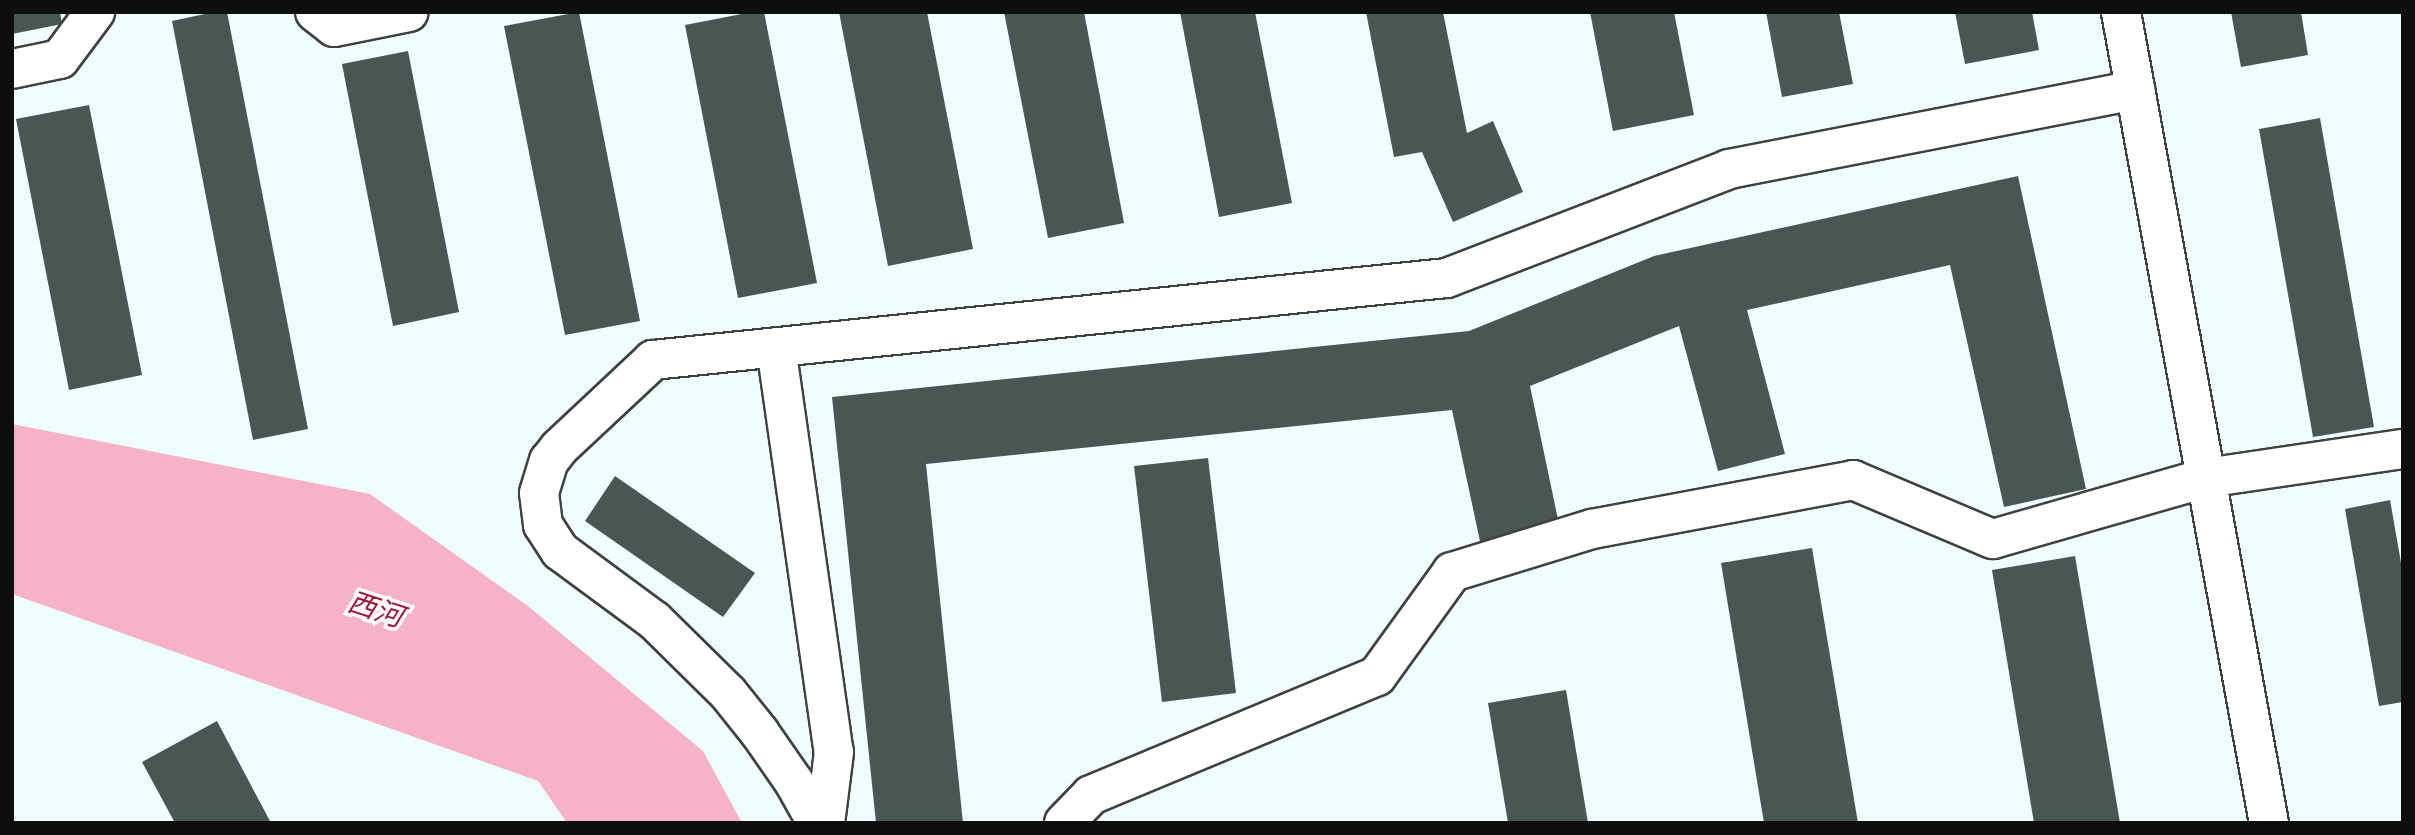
<!DOCTYPE html>
<html>
<head>
<meta charset="utf-8">
<style>
	body { margin:0 }
	#map { position:relative; width:2415px; height:835px; overflow:hidden; background:#eefdff; font-family:Spectral,"Noto Sans SC",serif }
	div>[style] { position:absolute }
	.water>* { inset:0; background:#f6b3c7 }
	.building>* { inset:0; background:#4a5653 }
	.roads { filter:drop-shadow(2px 0 #414141) drop-shadow(-2px 0 #414141) drop-shadow(0 2px #414141) drop-shadow(0 -2px #414141) }
	.minor>* { height:38px; margin:-19px; padding:0 19px; transform-origin:19px; border-radius:19px; background:#fff }
	.tertiary>* { height:38px; margin:-19px; padding:0 19px; transform-origin:19px; border-radius:19px; background:#fff }
	span { translate:-50% -50%; white-space:nowrap; text-align:center; line-height:1.15; -webkit-text-stroke:7px #fff; paint-order:stroke }
	.water-label { font-size:28px; color:#a01636; font-style:italic }
	.frame { position:absolute; inset:0; border:14px solid #0e0e0e; pointer-events:none }
</style>
</head>
<body>
<div id="map">
	<div class="water">
		<i style="clip-path:polygon(12px 424px,370px 494px,528px 606px,703px 751px,742px 823px,567px 823px,538px 781px,12px 594px)"></i>
	</div>
	<div class="building">
		<i style="clip-path:polygon(12px 12px,60px 12px,62px 24px,12px 34px)"></i>
		<i style="clip-path:polygon(214px 12px,227px 12px,308px 429px,253px 440px,172px 21px)"></i>
		<i style="clip-path:polygon(579px 12px,640px 321px,565px 335px,504px 26px)"></i>
		<i style="clip-path:polygon(752px 12px,764px 12px,817px 283px,738px 298px,685px 25px)"></i>
		<i style="clip-path:polygon(839px 12px,927px 12px,973px 249px,888px 266px)"></i>
		<i style="clip-path:polygon(1004px 12px,1084px 12px,1124px 223px,1048px 238px)"></i>
		<i style="clip-path:polygon(1180px 12px,1255px 12px,1292px 203px,1219px 217px)"></i>
		<i style="clip-path:polygon(1366px 12px,1443px 12px,1467px 133px,1493px 121px,1523px 192px,1453px 222px,1422px 152px,1394px 157px)"></i>
		<i style="clip-path:polygon(1590px 12px,1674px 12px,1694px 115px,1613px 131px)"></i>
		<i style="clip-path:polygon(1766px 12px,1839px 12px,1853px 84px,1782px 97px)"></i>
		<i style="clip-path:polygon(1955px 12px,2032px 12px,2039px 50px,1965px 64px)"></i>
		<i style="clip-path:polygon(2231px 12px,2301px 12px,2308px 55px,2241px 67px)"></i>
		<i style="clip-path:polygon(408px 51px,459px 312px,393px 326px,342px 64px)"></i>
		<i style="clip-path:polygon(89px 105px,142px 375px,69px 390px,16px 119px)"></i>
		<i style="clip-path:polygon(2320px 118px,2374px 427px,2313px 437px,2259px 129px)"></i>
		<i style="clip-path:polygon(2018px 176px,2086px 489px,2004px 507px,1950px 265px,1747px 310px,1785px 454px,1718px 471px,1679px 326px,1530px 386px,1560px 529px,1481px 546px,1452px 410px,926px 464px,963px 823px,876px 823px,832px 397px,1469px 331px,1654px 256px)"></i>
		<i style="clip-path:polygon(1208px 458px,1236px 693px,1162px 702px,1134px 466px)"></i>
		<i style="clip-path:polygon(615px 476px,755px 573px,723px 617px,585px 521px)"></i>
		<i style="clip-path:polygon(2390px 500px,2403px 574px,2403px 702px,2379px 706px,2345px 509px)"></i>
		<i style="clip-path:polygon(1812px 548px,1858px 823px,1764px 823px,1721px 563px)"></i>
		<i style="clip-path:polygon(2075px 556px,2120px 823px,2034px 823px,1992px 570px)"></i>
		<i style="clip-path:polygon(1566px 690px,1588px 823px,1508px 823px,1488px 703px)"></i>
		<i style="clip-path:polygon(217px 721px,271px 823px,175px 823px,142px 762px)"></i>
	</div>
	<div class="roads">
		<div class="minor">
			<i style="left:315px;top:12px;width:24px;rotate:38deg"></i>
			<i style="left:334px;top:27px;width:76px;rotate:-11.3deg"></i>
			<i style="left:12px;top:69px;width:49px;rotate:-11.8deg"></i>
			<i style="left:60px;top:59px;width:59px;rotate:-53.3deg"></i>
			<i style="left:776px;top:347px;width:409px;rotate:81.9deg"></i>
			<i style="left:834px;top:752px;width:72px;rotate:97.2deg"></i>
			<i style="left:817px;top:823px;width:47px;rotate:-119.3deg"></i>
			<i style="left:794px;top:782px;width:60px;rotate:-124.8deg"></i>
			<i style="left:760px;top:733px;width:51px;rotate:-128.7deg"></i>
			<i style="left:728px;top:693px;width:103px;rotate:-135.4deg"></i>
			<i style="left:655px;top:621px;width:118px;rotate:-143.6deg"></i>
			<i style="left:560px;top:551px;width:31px;rotate:-123deg"></i>
			<i style="left:543px;top:525px;width:32px;rotate:-97deg"></i>
			<i style="left:539px;top:493px;width:34px;rotate:-73deg"></i>
			<i style="left:549px;top:461px;width:16px;rotate:-52deg"></i>
			<i style="left:559px;top:448px;width:129px;rotate:-43.1deg"></i>
			<i style="left:653px;top:360px;width:798px;rotate:-5.9deg"></i>
			<i style="left:1447px;top:278px;width:302px;rotate:-21.1deg"></i>
			<i style="left:1729px;top:169px;width:414px;rotate:-11deg"></i>
			<i style="left:1064px;top:823px;width:39px;rotate:-46deg"></i>
			<i style="left:1091px;top:795px;width:310px;rotate:-22.6deg"></i>
			<i style="left:1377px;top:676px;width:128px;rotate:-54.2deg"></i>
			<i style="left:1452px;top:572px;width:146px;rotate:-17.1deg"></i>
			<i style="left:1592px;top:529px;width:266px;rotate:-10.6deg"></i>
			<i style="left:1853px;top:480px;width:152px;rotate:22.9deg"></i>
			<i style="left:1993px;top:539px;width:222px;rotate:-16deg"></i>
			<i style="left:2206px;top:478px;width:199px;rotate:-8.4deg"></i>
		</div>
		<div class="tertiary">
			<i style="left:2121px;top:12px;width:824px;rotate:79.66deg"></i>
		</div>
	</div>
	<div class="water-label">
		<span style="left:375px;top:611px;rotate:18deg">西河</span>
	</div>
	<div class="frame"></div>
</div>
</body>
</html>
